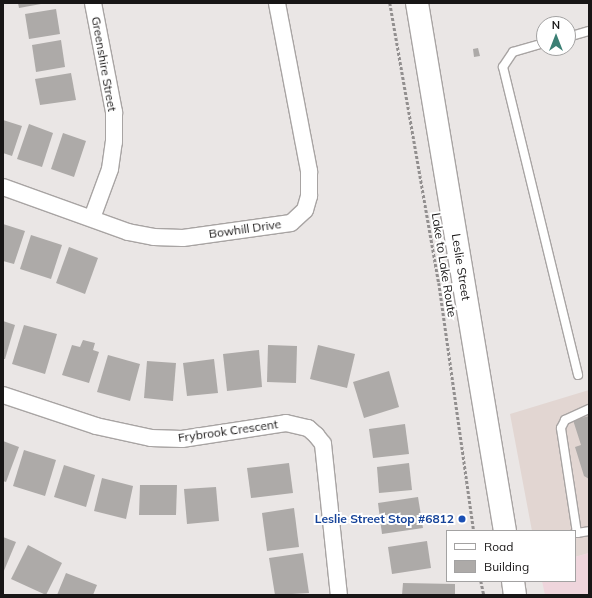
<!DOCTYPE html>
<html>
<head>
<meta charset="utf-8">
<style>
	body { margin:0 }
	#map { position:relative; width:592px; height:598px; overflow:hidden; background:#eae6e5; font-family:Mulish,sans-serif }
	div>[style] { position:absolute }
	.built>* { inset:0; background:#e2d6d2 }
	.industrial>* { inset:0; background:#efd5dc }
	.building>* { inset:0; background:#adaaa8 }
	.path>* { height:2.5px; margin-top:-1.25px; transform-origin:0; background:repeating-linear-gradient(90deg,#928f8f 0 3px,transparent 0 5px) }
	.roads { filter:drop-shadow(1px 0 #a8a4a3) drop-shadow(-1px 0 #a8a4a3) drop-shadow(0 1px #a8a4a3) drop-shadow(0 -1px #a8a4a3) }
	.lane>* { height:8px; margin:-4px; padding:0 4px; transform-origin:4px; border-radius:4px; background:#fff }
	.street>* { height:16px; margin:-8px; padding:0 8px; transform-origin:8px; border-radius:8px; background:#fff }
	.secondary>* { height:22px; margin:-11px; padding:0 11px; transform-origin:11px; border-radius:11px; background:#fff }
	.dots>* { width:11px; height:11px; translate:-50% -50%; box-sizing:border-box; border:2px solid #fff; border-radius:50% }
	span { translate:-50% -50%; white-space:nowrap; text-align:center; line-height:1.15; -webkit-text-stroke:4px #fff; paint-order:stroke }
	.street-label { font-size:12px; color:#181616 }
	.transit-label { font-size:12px; color:#164399; font-weight:700 }
	.right { translate:-100% -50%; text-align:right }
	.frame { position:absolute; inset:0; border:4px solid #181616; pointer-events:none }
	.legend { position:absolute; left:446px; top:530px; width:130px; height:52px; box-sizing:border-box; background:#fff; border:1px solid #a3a2a2; margin:0; padding:5px 7px; list-style:none; font-size:12px; color:#181616 }
	.legend li { display:flex; align-items:center; gap:8px; height:20px }
	.legend b { width:20px; border:1px solid #a3a2a2 }
	.north { position:absolute; left:536px; top:16px; width:40px; height:40px; box-sizing:border-box; background:#fff; border:1px solid #a3a2a2; border-radius:50%; rotate:0deg; font-size:11px; font-weight:700; line-height:16px; text-align:center; color:#181616 }
	.north::after { content:''; display:block; margin:auto; width:14px; height:18px; background:#3b7f74; clip-path:polygon(50% 0,100% 100%,50% 72%,0 100%) }
</style>
</head>
<body>
<div id="map">
	<div class="built">
		<i style="clip-path:polygon(589px 390px,589px 553px,575px 557px,575px 531px,532px 531px,510px 414px)"></i>
	</div>
	<div class="industrial">
		<i style="clip-path:polygon(589px 553px,589px 595px,545px 595px,542px 581px,575px 581px,575px 557px)"></i>
	</div>
	<div class="building">
		<i style="clip-path:polygon(18px 3px,41px 3px,41px 4px,19px 8px)"></i>
		<i style="clip-path:polygon(56px 9px,60px 34px,29px 39px,25px 14px)"></i>
		<i style="clip-path:polygon(61px 40px,65px 67px,36px 72px,32px 45px)"></i>
		<i style="clip-path:polygon(478px 48px,480px 56px,474px 57px,473px 49px)"></i>
		<i style="clip-path:polygon(71px 73px,76px 100px,40px 105px,35px 79px)"></i>
		<i style="clip-path:polygon(3px 120px,22px 126px,12px 156px,3px 153px)"></i>
		<i style="clip-path:polygon(29px 124px,53px 133px,42px 167px,17px 159px)"></i>
		<i style="clip-path:polygon(63px 133px,86px 141px,74px 177px,51px 169px)"></i>
		<i style="clip-path:polygon(3px 224px,25px 231px,14px 264px,3px 261px)"></i>
		<i style="clip-path:polygon(31px 235px,62px 245px,51px 279px,20px 269px)"></i>
		<i style="clip-path:polygon(69px 247px,98px 258px,85px 294px,56px 283px)"></i>
		<i style="clip-path:polygon(3px 321px,15px 325px,5px 359px,3px 359px)"></i>
		<i style="clip-path:polygon(24px 325px,57px 334px,45px 374px,12px 364px)"></i>
		<i style="clip-path:polygon(83px 340px,95px 343px,93px 350px,99px 352px,89px 383px,62px 375px,72px 345px,80px 347px)"></i>
		<i style="clip-path:polygon(268px 345px,297px 346px,296px 383px,267px 382px)"></i>
		<i style="clip-path:polygon(318px 345px,355px 354px,347px 388px,310px 379px)"></i>
		<i style="clip-path:polygon(259px 350px,262px 387px,227px 391px,223px 354px)"></i>
		<i style="clip-path:polygon(108px 355px,140px 364px,130px 401px,97px 392px)"></i>
		<i style="clip-path:polygon(214px 359px,218px 393px,187px 396px,183px 363px)"></i>
		<i style="clip-path:polygon(147px 361px,176px 363px,173px 401px,144px 398px)"></i>
		<i style="clip-path:polygon(389px 371px,399px 407px,364px 418px,353px 382px)"></i>
		<i style="clip-path:polygon(589px 416px,589px 479px,584px 476px,575px 447px,581px 445px,573px 420px)"></i>
		<i style="clip-path:polygon(405px 424px,409px 454px,373px 458px,369px 429px)"></i>
		<i style="clip-path:polygon(3px 441px,19px 447px,6px 482px,3px 481px)"></i>
		<i style="clip-path:polygon(24px 450px,56px 460px,45px 496px,13px 486px)"></i>
		<i style="clip-path:polygon(289px 463px,293px 493px,251px 498px,247px 468px)"></i>
		<i style="clip-path:polygon(409px 463px,412px 490px,379px 493px,377px 467px)"></i>
		<i style="clip-path:polygon(64px 465px,95px 475px,86px 507px,54px 497px)"></i>
		<i style="clip-path:polygon(102px 478px,133px 486px,126px 519px,94px 511px)"></i>
		<i style="clip-path:polygon(140px 485px,177px 485px,176px 515px,139px 515px)"></i>
		<i style="clip-path:polygon(216px 487px,219px 521px,187px 524px,184px 489px)"></i>
		<i style="clip-path:polygon(418px 497px,423px 528px,382px 534px,378px 503px)"></i>
		<i style="clip-path:polygon(294px 508px,299px 547px,267px 551px,262px 513px)"></i>
		<i style="clip-path:polygon(3px 537px,16px 542px,3px 573px)"></i>
		<i style="clip-path:polygon(427px 541px,431px 568px,392px 574px,388px 547px)"></i>
		<i style="clip-path:polygon(28px 545px,62px 563px,46px 595px,11px 579px)"></i>
		<i style="clip-path:polygon(303px 553px,309px 593px,275px 595px,269px 558px)"></i>
		<i style="clip-path:polygon(66px 573px,97px 585px,93px 595px,57px 595px)"></i>
		<i style="clip-path:polygon(403px 583px,455px 584px,455px 595px,402px 595px)"></i>
	</div>
	<div class="path">
		<i style="left:390px;top:3px;width:284px;rotate:80.1deg"></i>
		<i style="left:439px;top:283px;width:250px;rotate:82deg"></i>
		<i style="left:481px;top:581px;width:14px;rotate:78deg"></i>
	</div>
	<div class="roads">
		<div class="lane">
			<i style="left:568px;top:37px;width:22px;rotate:-16deg"></i>
			<i style="left:544px;top:43px;width:32px;rotate:164deg"></i>
			<i style="left:513px;top:52px;width:18px;rotate:124deg"></i>
			<i style="left:503px;top:67px;width:317px;rotate:76.3deg"></i>
			<i style="left:575px;top:533px;width:2px"></i>
			<i style="left:577px;top:533px;width:106px;rotate:-98.7deg"></i>
			<i style="left:561px;top:428px;width:9px;rotate:-63deg"></i>
			<i style="left:565px;top:420px;width:26px;rotate:-25deg"></i>
			<i style="left:577px;top:533px;width:12px;rotate:-9deg"></i>
		</div>
		<div class="street">
			<i style="left:3px;top:187px;width:133px;rotate:19.8deg"></i>
			<i style="left:128px;top:232px;width:26px;rotate:11deg"></i>
			<i style="left:154px;top:237px;width:29px;rotate:2deg"></i>
			<i style="left:183px;top:238px;width:109px;rotate:-7.9deg"></i>
			<i style="left:291px;top:223px;width:19px;rotate:-43deg"></i>
			<i style="left:305px;top:210px;width:15px;rotate:-74deg"></i>
			<i style="left:309px;top:196px;width:25px;rotate:-90deg"></i>
			<i style="left:309px;top:171px;width:171px;rotate:-100.8deg"></i>
			<i style="left:92px;top:218px;width:52px;rotate:-69.8deg"></i>
			<i style="left:110px;top:169px;width:27px;rotate:-82deg"></i>
			<i style="left:114px;top:142px;width:30px;rotate:-90deg"></i>
			<i style="left:114px;top:112px;width:111px;rotate:-100.9deg"></i>
			<i style="left:3px;top:395px;width:98px;rotate:18.4deg"></i>
			<i style="left:96px;top:426px;width:56px;rotate:12.3deg"></i>
			<i style="left:151px;top:438px;width:31px;rotate:2deg"></i>
			<i style="left:182px;top:439px;width:105px;rotate:-8.7deg"></i>
			<i style="left:286px;top:423px;width:23px;rotate:13deg"></i>
			<i style="left:308px;top:428px;width:11px;rotate:41deg"></i>
			<i style="left:316px;top:435px;width:11px;rotate:52deg"></i>
			<i style="left:323px;top:444px;width:152px;rotate:84deg"></i>
		</div>
		<div class="secondary">
			<i style="left:417px;top:3px;width:535px;rotate:80.54deg"></i>
			<i style="left:513px;top:581px;width:14px;rotate:82deg"></i>
		</div>
	</div>
	<div class="dots">
		<i style="left:462px;top:519px;background:#1a4fb4"></i>
	</div>
	<div class="street-label">
		<span style="left:104px;top:64px;rotate:80deg">Greenshire Street</span>
		<span style="left:245px;top:229px;rotate:-8deg">Bowhill Drive</span>
		<span style="left:444px;top:265px;rotate:81deg">Lake to Lake Route</span>
		<span style="left:461px;top:267px;rotate:81deg">Leslie Street</span>
		<span style="left:228px;top:431px;rotate:-8deg">Frybrook Crescent</span>
	</div>
	<div class="transit-label">
		<span class="right" style="left:454px;top:519px">Leslie Street Stop #6812</span>
	</div>
	<div class="frame"></div>
	<ul class="legend">
	<li><b style="height:5px;background:#fff"></b>Road</li>
	<li><b style="height:11px;background:#adaaa8"></b>Building</li>
	</ul>
	<div class="north">N</div>
</div>
</body>
</html>
